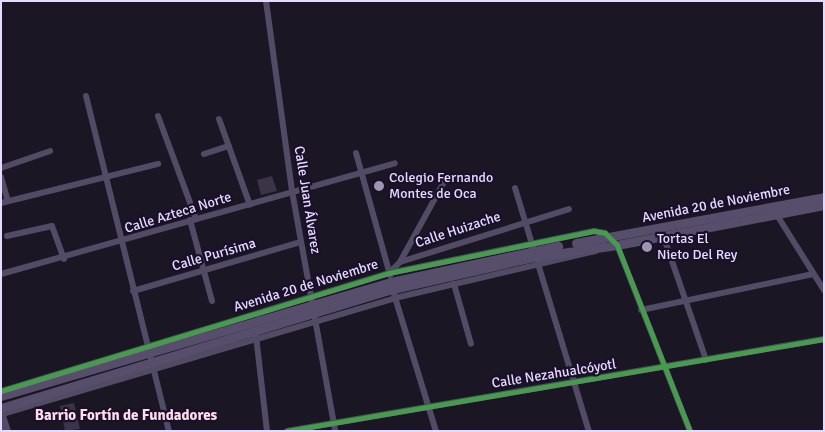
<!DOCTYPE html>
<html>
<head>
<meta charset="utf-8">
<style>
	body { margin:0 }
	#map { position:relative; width:825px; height:432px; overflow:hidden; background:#1b1624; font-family:Signika,sans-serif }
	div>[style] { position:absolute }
	.building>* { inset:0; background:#3b3446 }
	.minor>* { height:6px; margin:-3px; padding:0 3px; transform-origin:3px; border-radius:3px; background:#514b65 }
	.tertiary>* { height:8px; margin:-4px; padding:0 4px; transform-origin:4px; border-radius:4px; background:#514b65 }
	.secondary>* { height:9px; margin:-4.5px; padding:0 4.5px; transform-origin:4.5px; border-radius:4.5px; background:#564e6b }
	.cycleway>* { height:5px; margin:-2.5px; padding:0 2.5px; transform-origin:2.5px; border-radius:2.5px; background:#469c4c }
	.dots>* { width:14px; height:14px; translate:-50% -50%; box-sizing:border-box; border:2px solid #1a102a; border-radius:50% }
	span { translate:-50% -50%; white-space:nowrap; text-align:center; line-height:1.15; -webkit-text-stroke:4.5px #1a102a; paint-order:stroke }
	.poi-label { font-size:14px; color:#e6daff }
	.left { translate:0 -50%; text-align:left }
	.street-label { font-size:14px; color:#e6daff }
	.neighbourhood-label { font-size:15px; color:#ffdcea; font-weight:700 }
	.frame { position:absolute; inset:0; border:2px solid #e6daff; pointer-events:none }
</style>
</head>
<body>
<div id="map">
	<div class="building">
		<i style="clip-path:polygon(272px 176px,277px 191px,261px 195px,257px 180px)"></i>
		<i style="clip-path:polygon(74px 403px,80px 429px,65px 431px,60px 406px)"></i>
	</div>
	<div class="minor">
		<i style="left:266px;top:1px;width:192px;rotate:82.2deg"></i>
		<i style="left:292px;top:191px;width:244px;rotate:79.8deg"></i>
		<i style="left:86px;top:96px;width:345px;rotate:76.1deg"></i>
		<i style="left:158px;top:116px;width:110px;rotate:69.7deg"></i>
		<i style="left:219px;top:119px;width:91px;rotate:70.2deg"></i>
		<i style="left:356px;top:153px;width:127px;rotate:74.4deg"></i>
		<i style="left:204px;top:154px;width:26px;rotate:-18deg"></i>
		<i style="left:1px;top:168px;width:52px;rotate:-19.1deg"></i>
		<i style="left:1px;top:177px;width:25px;rotate:74deg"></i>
		<i style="left:515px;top:188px;width:254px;rotate:73.1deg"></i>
		<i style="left:1px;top:203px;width:162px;rotate:-14deg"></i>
		<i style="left:775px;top:212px;width:92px;rotate:57.9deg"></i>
		<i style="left:190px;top:220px;width:84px;rotate:74.8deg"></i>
		<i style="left:662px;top:232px;width:135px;rotate:71deg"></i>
		<i style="left:7px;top:236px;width:46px;rotate:-12.5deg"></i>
		<i style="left:52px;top:226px;width:35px;rotate:70deg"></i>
		<i style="left:400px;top:262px;width:177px;rotate:-17.4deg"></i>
		<i style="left:390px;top:272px;width:14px;rotate:-45deg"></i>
		<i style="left:400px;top:262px;width:94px;rotate:-61.2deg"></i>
		<i style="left:1px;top:274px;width:409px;rotate:-15.7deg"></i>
		<i style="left:454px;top:284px;width:62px;rotate:74.2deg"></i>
		<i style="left:133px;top:291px;width:175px;rotate:-16.3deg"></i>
		<i style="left:394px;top:294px;width:143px;rotate:73deg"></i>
		<i style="left:641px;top:310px;width:176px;rotate:-11.8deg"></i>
		<i style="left:256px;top:336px;width:96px;rotate:83.4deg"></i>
		<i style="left:1px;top:391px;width:406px;rotate:-16.9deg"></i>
		<i style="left:389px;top:273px;width:209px;rotate:-11.6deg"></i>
		<i style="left:594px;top:231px;width:11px;rotate:10deg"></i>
		<i style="left:605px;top:233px;width:17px;rotate:45deg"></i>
		<i style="left:617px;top:245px;width:200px;rotate:68.6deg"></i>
		<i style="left:2px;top:414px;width:410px;rotate:-16.4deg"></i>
		<i style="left:395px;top:298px;width:206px;rotate:-13.2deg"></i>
		<i style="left:287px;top:431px;width:545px;rotate:-9.72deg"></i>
	</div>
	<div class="tertiary">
		<i style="left:1px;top:413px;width:19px;rotate:72deg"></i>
	</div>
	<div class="secondary">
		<i style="left:576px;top:243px;width:252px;rotate:-10.5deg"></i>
		<i style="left:1px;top:396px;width:406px;rotate:-16.3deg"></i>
		<i style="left:391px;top:282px;width:171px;rotate:-12.2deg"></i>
		<i style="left:1px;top:408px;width:410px;rotate:-16.9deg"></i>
		<i style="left:393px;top:289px;width:145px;rotate:-12.8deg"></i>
		<i style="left:534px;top:257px;width:84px;rotate:-8.2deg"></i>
		<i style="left:617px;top:245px;width:211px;rotate:-10.9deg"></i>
	</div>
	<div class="cycleway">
		<i style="left:1px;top:391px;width:406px;rotate:-16.9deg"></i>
		<i style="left:389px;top:273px;width:209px;rotate:-11.6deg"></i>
		<i style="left:594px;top:231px;width:11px;rotate:10deg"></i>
		<i style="left:605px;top:233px;width:17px;rotate:45deg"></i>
		<i style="left:617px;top:245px;width:200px;rotate:68.6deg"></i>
		<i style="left:287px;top:431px;width:545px;rotate:-9.72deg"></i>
	</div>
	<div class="dots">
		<i style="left:379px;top:186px;background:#9f95b2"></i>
		<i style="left:647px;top:247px;background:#9f95b2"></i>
	</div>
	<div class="poi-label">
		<span class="left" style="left:389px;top:186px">Colegio Fernando<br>Montes de Oca</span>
		<span class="left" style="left:657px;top:247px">Tortas El<br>Nieto Del Rey</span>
	</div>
	<div class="street-label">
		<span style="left:307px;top:200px;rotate:81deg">Calle Juan Álvarez</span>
		<span style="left:716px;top:204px;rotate:-11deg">Avenida 20 de Noviembre</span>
		<span style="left:178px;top:213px;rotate:-17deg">Calle Azteca Norte</span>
		<span style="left:458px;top:230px;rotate:-18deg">Calle Huizache</span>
		<span style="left:214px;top:255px;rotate:-16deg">Calle Purísima</span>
		<span style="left:306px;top:286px;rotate:-17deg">Avenida 20 de Noviembre</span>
		<span style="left:554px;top:374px;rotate:-9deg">Calle Nezahualcóyotl</span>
	</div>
	<div class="neighbourhood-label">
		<span style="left:126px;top:416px">Barrio Fortín de Fundadores</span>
	</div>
	<div class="frame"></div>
</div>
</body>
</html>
